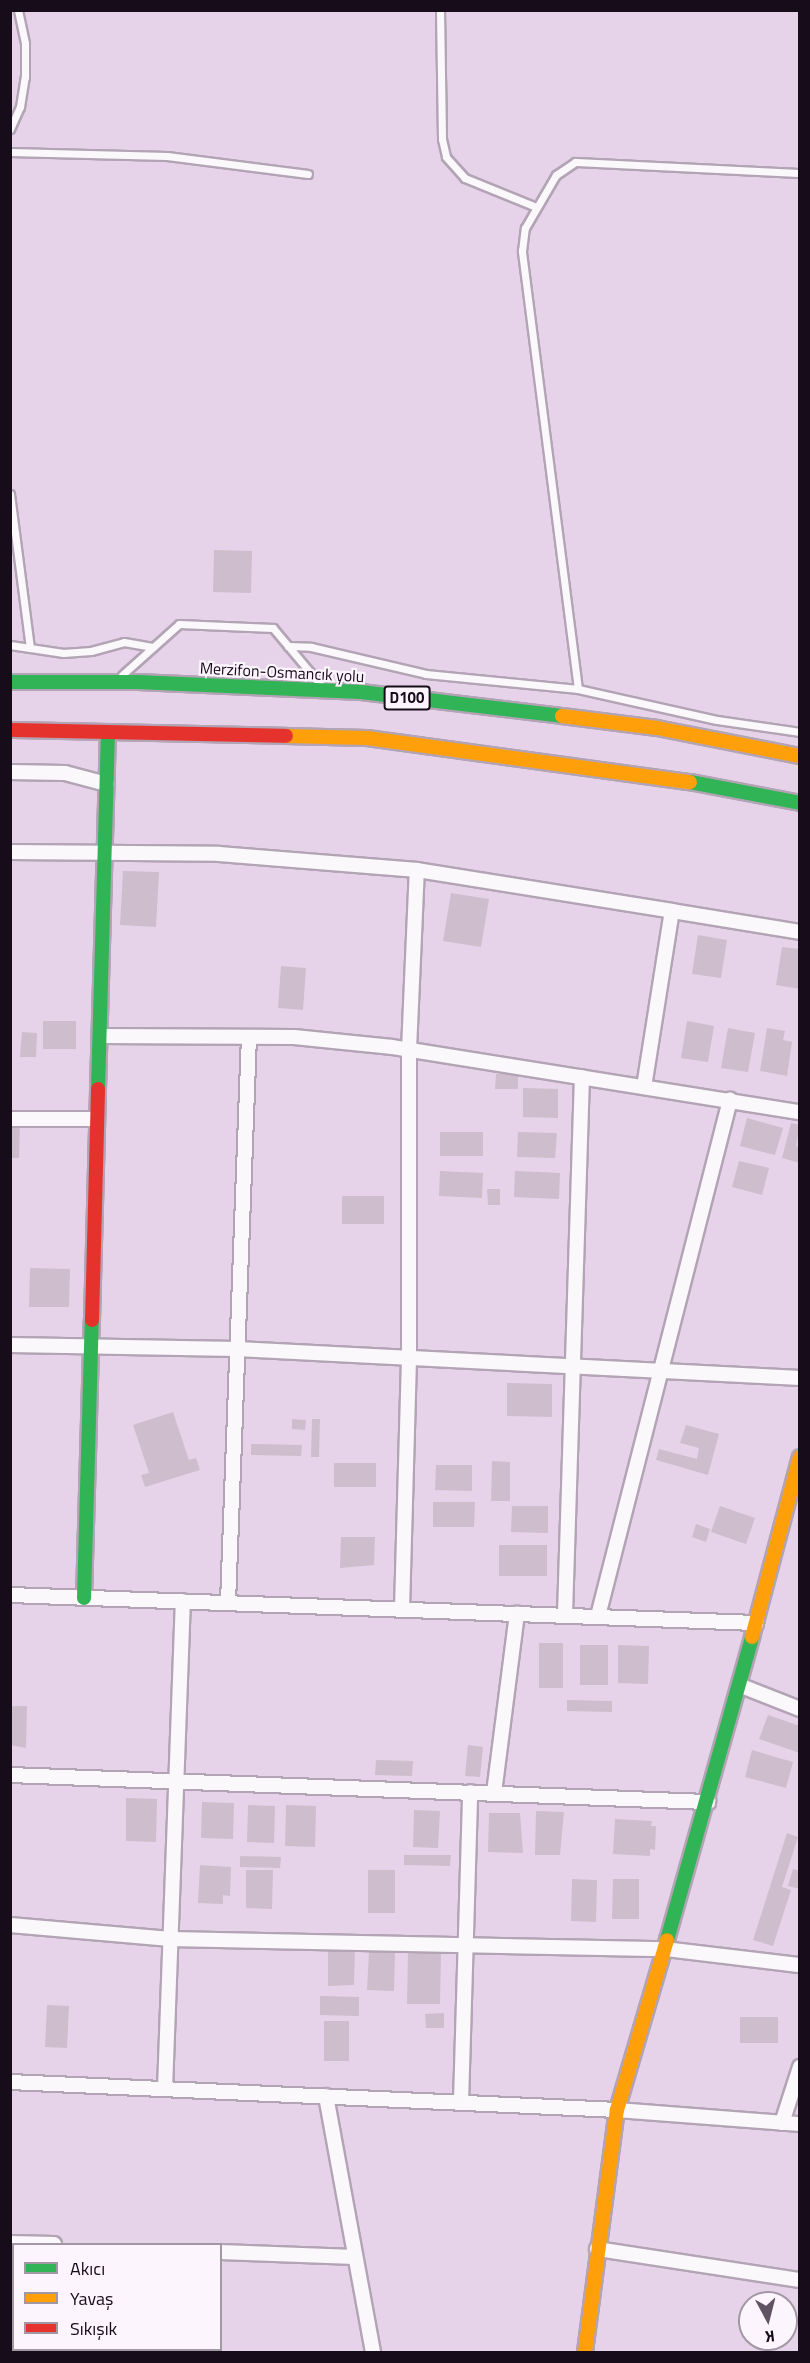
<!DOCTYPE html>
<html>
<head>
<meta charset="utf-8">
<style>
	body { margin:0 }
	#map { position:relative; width:810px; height:2363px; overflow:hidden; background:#e6d3e9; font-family:"Titillium Web",sans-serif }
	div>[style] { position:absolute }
	.building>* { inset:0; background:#cebdcd }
	.roads { filter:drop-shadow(2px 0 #b3a4b5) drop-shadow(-2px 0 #b3a4b5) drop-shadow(0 2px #b3a4b5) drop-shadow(0 -2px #b3a4b5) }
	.lane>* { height:7px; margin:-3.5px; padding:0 3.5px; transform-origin:3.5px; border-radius:3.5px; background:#fbf8fc }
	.street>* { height:14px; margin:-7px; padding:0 7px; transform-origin:7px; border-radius:7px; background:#fbf8fc }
	.fast>* { height:14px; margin:-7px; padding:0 7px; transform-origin:7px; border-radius:7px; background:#30b455 }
	.slow>* { height:14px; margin:-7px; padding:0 7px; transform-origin:7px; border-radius:7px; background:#ff9f0a }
	.jam>* { height:14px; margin:-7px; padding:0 7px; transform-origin:7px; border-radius:7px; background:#e5322d }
	span { translate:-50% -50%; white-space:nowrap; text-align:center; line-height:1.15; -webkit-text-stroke:4.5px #fdf5fe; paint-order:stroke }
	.shield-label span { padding:2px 4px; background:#fdf5fe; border:2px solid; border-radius:4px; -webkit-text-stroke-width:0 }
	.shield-label { font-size:15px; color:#170c1a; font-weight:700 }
	.street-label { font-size:16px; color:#170c1a }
	.frame { position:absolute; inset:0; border:12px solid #170c1a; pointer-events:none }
	.legend { position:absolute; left:12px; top:2243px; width:210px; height:108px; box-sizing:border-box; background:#fdf5fe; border:2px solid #a198a3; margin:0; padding:8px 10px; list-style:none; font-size:18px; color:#170c1a }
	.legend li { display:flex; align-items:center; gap:12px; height:30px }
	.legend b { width:30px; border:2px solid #a198a3 }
	.north { position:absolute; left:738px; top:2291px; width:60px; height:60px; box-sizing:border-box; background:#fdf5fe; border:2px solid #a198a3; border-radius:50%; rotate:173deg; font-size:16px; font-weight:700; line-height:24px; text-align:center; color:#170c1a }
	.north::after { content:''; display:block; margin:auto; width:21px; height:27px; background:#5f5262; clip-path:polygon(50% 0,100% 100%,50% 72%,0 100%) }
</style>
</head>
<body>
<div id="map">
	<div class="building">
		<i style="clip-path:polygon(214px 550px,252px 551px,251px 593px,213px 592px)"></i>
		<i style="clip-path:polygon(123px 871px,159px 872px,156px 927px,120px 925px)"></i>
		<i style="clip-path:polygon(451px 893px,489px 899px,481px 947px,443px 941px)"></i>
		<i style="clip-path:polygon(698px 935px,727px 940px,721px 978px,692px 974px)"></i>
		<i style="clip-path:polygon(782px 947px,800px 949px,800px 989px,776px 985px)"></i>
		<i style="clip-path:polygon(281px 966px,306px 968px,303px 1010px,278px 1008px)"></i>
		<i style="clip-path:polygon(43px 1021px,76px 1021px,76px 1049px,43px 1049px)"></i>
		<i style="clip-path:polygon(687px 1021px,714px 1026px,708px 1062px,681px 1058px)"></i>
		<i style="clip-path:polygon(728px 1028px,755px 1033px,748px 1072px,721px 1068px)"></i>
		<i style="clip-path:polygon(767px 1028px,785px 1031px,783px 1040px,792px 1042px,787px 1076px,760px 1071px)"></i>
		<i style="clip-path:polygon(22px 1032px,37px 1033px,36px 1057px,20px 1057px)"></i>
		<i style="clip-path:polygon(496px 1074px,518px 1074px,518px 1089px,495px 1089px)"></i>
		<i style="clip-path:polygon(523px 1088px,558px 1089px,558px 1118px,523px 1117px)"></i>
		<i style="clip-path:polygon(747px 1118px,783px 1128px,775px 1155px,740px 1146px)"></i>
		<i style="clip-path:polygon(791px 1123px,800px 1125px,796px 1146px,800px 1147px,800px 1163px,782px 1158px)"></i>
		<i style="clip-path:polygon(10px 1124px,20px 1124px,19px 1158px,10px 1158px)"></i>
		<i style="clip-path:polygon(440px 1132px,483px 1132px,483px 1156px,440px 1156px)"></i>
		<i style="clip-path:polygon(518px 1132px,557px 1133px,555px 1158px,517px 1157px)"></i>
		<i style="clip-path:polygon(739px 1161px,769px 1168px,762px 1195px,732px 1187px)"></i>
		<i style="clip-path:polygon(440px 1171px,483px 1173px,482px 1198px,439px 1196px)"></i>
		<i style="clip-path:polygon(515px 1171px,560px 1173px,559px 1199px,514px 1197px)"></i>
		<i style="clip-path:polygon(487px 1189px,500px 1189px,500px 1205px,488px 1205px)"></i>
		<i style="clip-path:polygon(342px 1196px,384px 1196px,384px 1224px,342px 1224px)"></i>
		<i style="clip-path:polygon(30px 1268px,70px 1269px,69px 1307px,29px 1307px)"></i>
		<i style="clip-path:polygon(507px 1383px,552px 1384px,552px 1417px,507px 1416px)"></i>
		<i style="clip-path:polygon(173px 1412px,189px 1460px,196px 1458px,200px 1470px,145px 1487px,141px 1475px,149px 1473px,133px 1425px)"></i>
		<i style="clip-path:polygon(292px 1419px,306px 1420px,305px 1430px,292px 1429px)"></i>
		<i style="clip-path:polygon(312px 1419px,320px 1419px,319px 1457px,311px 1457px)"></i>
		<i style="clip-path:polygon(686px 1425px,719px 1434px,708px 1475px,656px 1460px,659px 1449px,697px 1459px,699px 1448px,680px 1443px)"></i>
		<i style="clip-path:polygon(251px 1444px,302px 1445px,301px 1456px,251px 1455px)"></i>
		<i style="clip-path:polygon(492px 1461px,510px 1462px,510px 1501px,491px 1501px)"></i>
		<i style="clip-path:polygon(334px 1463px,376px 1463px,376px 1487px,334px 1487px)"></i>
		<i style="clip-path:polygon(436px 1465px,472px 1465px,472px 1491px,435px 1490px)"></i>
		<i style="clip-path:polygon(433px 1502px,475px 1502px,474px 1527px,433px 1527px)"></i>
		<i style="clip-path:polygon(512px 1506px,548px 1506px,548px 1533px,511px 1532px)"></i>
		<i style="clip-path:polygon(720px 1506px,755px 1518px,746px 1544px,711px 1532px)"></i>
		<i style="clip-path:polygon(696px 1524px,710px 1529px,706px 1542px,692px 1537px)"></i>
		<i style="clip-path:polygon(341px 1537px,375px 1537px,374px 1565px,340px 1568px)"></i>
		<i style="clip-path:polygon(499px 1545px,547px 1545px,547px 1576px,499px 1576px)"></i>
		<i style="clip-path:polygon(539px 1643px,563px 1643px,563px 1688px,539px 1688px)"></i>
		<i style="clip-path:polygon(580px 1645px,608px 1645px,608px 1685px,580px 1685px)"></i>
		<i style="clip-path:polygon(618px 1645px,649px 1646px,648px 1684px,618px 1683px)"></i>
		<i style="clip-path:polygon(567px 1700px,612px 1701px,612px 1712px,567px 1711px)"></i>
		<i style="clip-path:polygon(14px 1706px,27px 1706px,26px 1748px,10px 1745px,10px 1708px)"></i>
		<i style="clip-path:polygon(768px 1715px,800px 1726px,800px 1753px,759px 1739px)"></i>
		<i style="clip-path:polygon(468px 1745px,483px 1747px,480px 1777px,465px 1776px)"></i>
		<i style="clip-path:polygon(752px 1750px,793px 1762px,786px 1788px,745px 1777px)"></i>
		<i style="clip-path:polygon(376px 1760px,413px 1761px,412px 1776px,375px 1775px)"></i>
		<i style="clip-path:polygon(126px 1798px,157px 1799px,156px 1842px,126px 1841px)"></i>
		<i style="clip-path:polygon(202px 1802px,234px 1803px,233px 1839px,201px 1838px)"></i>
		<i style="clip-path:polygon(248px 1805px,275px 1806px,274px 1843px,247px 1842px)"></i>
		<i style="clip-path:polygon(286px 1805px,316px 1806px,315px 1847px,285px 1846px)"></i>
		<i style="clip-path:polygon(414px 1810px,440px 1811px,438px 1848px,413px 1847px)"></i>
		<i style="clip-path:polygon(536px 1811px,564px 1812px,560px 1855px,535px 1855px)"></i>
		<i style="clip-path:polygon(489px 1813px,520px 1813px,523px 1853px,488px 1852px)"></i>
		<i style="clip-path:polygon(615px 1819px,652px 1821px,651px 1826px,656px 1826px,655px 1850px,650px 1849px,650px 1856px,613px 1854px)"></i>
		<i style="clip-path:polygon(787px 1833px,798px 1837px,782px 1887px,791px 1890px,773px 1946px,753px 1940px)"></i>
		<i style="clip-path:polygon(404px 1855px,451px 1855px,450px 1866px,404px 1865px)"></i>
		<i style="clip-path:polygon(240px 1856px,281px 1857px,280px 1868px,240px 1867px)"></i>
		<i style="clip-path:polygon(200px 1865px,231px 1867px,230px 1896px,223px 1895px,223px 1904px,198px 1903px)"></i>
		<i style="clip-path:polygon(793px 1869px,800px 1871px,800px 1889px,788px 1886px)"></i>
		<i style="clip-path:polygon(246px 1870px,273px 1870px,272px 1909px,246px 1908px)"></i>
		<i style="clip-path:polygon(368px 1870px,395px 1870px,395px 1913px,368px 1913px)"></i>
		<i style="clip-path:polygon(572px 1879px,597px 1880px,596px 1922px,571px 1921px)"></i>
		<i style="clip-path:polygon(613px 1879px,639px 1879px,639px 1919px,612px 1919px)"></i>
		<i style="clip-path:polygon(328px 1949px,355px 1949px,354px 1985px,328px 1986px)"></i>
		<i style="clip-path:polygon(369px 1952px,395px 1953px,394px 1991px,367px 1990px)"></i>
		<i style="clip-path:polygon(408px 1952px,441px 1952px,440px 2004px,407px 2004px)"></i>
		<i style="clip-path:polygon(320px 1996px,359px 1997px,359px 2016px,320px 2015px)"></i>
		<i style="clip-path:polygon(47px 2005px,69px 2006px,67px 2048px,45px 2047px)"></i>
		<i style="clip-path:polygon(444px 2013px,444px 2028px,426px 2028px,425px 2014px)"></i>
		<i style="clip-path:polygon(740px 2017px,778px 2017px,778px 2043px,740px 2043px)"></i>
		<i style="clip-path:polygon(324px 2021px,349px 2021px,349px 2061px,324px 2061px)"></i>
	</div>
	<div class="roads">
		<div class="lane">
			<i style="left:440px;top:10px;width:129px;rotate:89.1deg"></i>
			<i style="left:442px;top:139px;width:18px;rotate:77deg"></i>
			<i style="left:446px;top:157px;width:28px;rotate:48deg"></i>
			<i style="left:465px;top:178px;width:74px;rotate:22.1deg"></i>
			<i style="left:10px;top:129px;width:24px;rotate:-66deg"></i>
			<i style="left:20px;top:107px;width:30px;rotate:-81deg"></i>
			<i style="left:25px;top:77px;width:34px;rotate:-90deg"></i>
			<i style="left:25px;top:43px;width:34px;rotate:-102deg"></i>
			<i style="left:10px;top:152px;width:157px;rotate:1.5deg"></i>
			<i style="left:167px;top:156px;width:142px;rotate:7.3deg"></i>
			<i style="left:10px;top:494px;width:155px;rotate:82.6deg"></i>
			<i style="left:10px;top:645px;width:54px;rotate:8.6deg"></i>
			<i style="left:63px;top:653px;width:28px;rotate:-4deg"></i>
			<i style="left:91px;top:651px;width:34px;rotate:-15deg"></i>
			<i style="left:124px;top:642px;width:29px;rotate:10deg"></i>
			<i style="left:288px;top:646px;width:23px;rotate:2deg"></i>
			<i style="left:311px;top:647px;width:118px;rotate:13.2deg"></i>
			<i style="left:426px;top:674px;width:153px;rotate:5.6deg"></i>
			<i style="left:578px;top:689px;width:142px;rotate:12.6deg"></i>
			<i style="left:717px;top:720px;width:84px;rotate:8.2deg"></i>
			<i style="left:122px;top:675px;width:76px;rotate:-41.8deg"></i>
			<i style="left:179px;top:624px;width:94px;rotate:2.4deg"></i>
			<i style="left:273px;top:628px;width:73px;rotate:50deg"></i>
			<i style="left:578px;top:689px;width:442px;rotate:-97.3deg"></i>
			<i style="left:522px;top:251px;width:23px;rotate:-83deg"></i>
			<i style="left:525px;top:228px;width:61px;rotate:-59.7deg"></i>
			<i style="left:556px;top:175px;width:23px;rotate:-34deg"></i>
			<i style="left:575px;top:162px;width:225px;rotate:2.8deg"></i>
		</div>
		<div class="street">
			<i style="left:10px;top:772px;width:55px;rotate:1deg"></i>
			<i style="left:65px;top:773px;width:43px;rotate:14.7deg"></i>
			<i style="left:10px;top:852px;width:209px;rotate:0.5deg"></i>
			<i style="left:219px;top:854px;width:199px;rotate:4.6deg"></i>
			<i style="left:417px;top:870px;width:258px;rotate:9.1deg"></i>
			<i style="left:100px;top:1036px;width:194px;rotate:0.3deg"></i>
			<i style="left:294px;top:1037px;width:99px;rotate:5.8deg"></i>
			<i style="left:392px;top:1047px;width:413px;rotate:9.1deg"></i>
			<i style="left:644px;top:1087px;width:178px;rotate:-81deg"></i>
			<i style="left:672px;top:911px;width:130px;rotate:9.3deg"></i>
			<i style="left:10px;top:1119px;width:85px"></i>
			<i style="left:10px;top:1345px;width:227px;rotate:1deg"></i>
			<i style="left:237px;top:1349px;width:564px;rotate:2.95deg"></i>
			<i style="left:10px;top:1595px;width:747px;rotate:2.15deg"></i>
			<i style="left:228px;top:1603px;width:566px;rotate:-87.88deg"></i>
			<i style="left:402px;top:1609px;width:251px;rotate:-88.4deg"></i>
			<i style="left:409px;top:1358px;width:308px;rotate:-90deg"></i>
			<i style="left:409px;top:1050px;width:180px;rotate:-87.5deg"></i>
			<i style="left:565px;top:1614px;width:537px;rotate:-88.19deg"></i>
			<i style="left:598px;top:1616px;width:533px;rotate:-75.65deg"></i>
			<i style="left:739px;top:1685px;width:66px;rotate:21.5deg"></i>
			<i style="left:10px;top:1775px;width:699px;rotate:2.22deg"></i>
			<i style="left:494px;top:1793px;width:181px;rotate:-82.7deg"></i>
			<i style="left:10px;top:1925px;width:161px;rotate:5deg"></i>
			<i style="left:170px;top:1939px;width:495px;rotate:1.2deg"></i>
			<i style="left:665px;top:1949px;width:136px;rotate:6.8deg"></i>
			<i style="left:10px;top:2082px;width:608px;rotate:2.64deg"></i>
			<i style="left:617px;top:2110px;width:184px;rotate:4.4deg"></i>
			<i style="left:165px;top:2089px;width:488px;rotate:-87.9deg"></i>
			<i style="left:326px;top:2096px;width:260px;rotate:79.6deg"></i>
			<i style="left:461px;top:2102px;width:310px;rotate:-88.3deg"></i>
			<i style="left:782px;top:2123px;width:59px;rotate:-72.2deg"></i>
			<i style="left:10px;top:2243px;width:44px;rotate:1.3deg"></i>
			<i style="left:597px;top:2249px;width:205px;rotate:8.7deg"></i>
			<i style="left:220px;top:2252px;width:135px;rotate:2.1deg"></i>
			<i style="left:166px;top:2352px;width:2px;rotate:-90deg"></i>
		</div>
		<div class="fast">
			<i style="left:10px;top:682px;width:128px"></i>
			<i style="left:138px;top:682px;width:223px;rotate:2.6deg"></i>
			<i style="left:361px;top:692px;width:202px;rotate:6.8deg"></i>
			<i style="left:690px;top:782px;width:112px;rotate:10.8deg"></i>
			<i style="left:98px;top:1089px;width:357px;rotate:-88.4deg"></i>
			<i style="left:84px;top:1598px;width:278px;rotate:-88.4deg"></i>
			<i style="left:667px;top:1940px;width:315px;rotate:-74.3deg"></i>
		</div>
		<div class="slow">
			<i style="left:562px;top:716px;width:96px;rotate:7.2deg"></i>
			<i style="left:657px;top:728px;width:146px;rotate:11.1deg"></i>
			<i style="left:286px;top:736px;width:81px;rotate:1.4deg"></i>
			<i style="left:367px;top:738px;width:326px;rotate:7.8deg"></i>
			<i style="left:752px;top:1637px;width:186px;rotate:-75.1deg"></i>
			<i style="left:585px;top:2352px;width:244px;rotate:-82.5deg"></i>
			<i style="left:617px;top:2110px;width:177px;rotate:-73.6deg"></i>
		</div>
		<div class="jam">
			<i style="left:10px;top:730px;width:276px;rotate:1.2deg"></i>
			<i style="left:92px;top:1320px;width:231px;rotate:-88.5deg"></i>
		</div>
	</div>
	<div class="shield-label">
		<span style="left:407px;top:698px">D100</span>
	</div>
	<div class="street-label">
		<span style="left:282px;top:672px;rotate:3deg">Merzifon-Osmancık yolu</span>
	</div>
	<div class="frame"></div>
	<ul class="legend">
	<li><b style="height:8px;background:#30b455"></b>Akıcı</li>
	<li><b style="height:8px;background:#ff9f0a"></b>Yavaş</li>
	<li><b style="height:8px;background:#e5322d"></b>Sıkışık</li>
	</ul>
	<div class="north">K</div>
</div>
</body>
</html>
